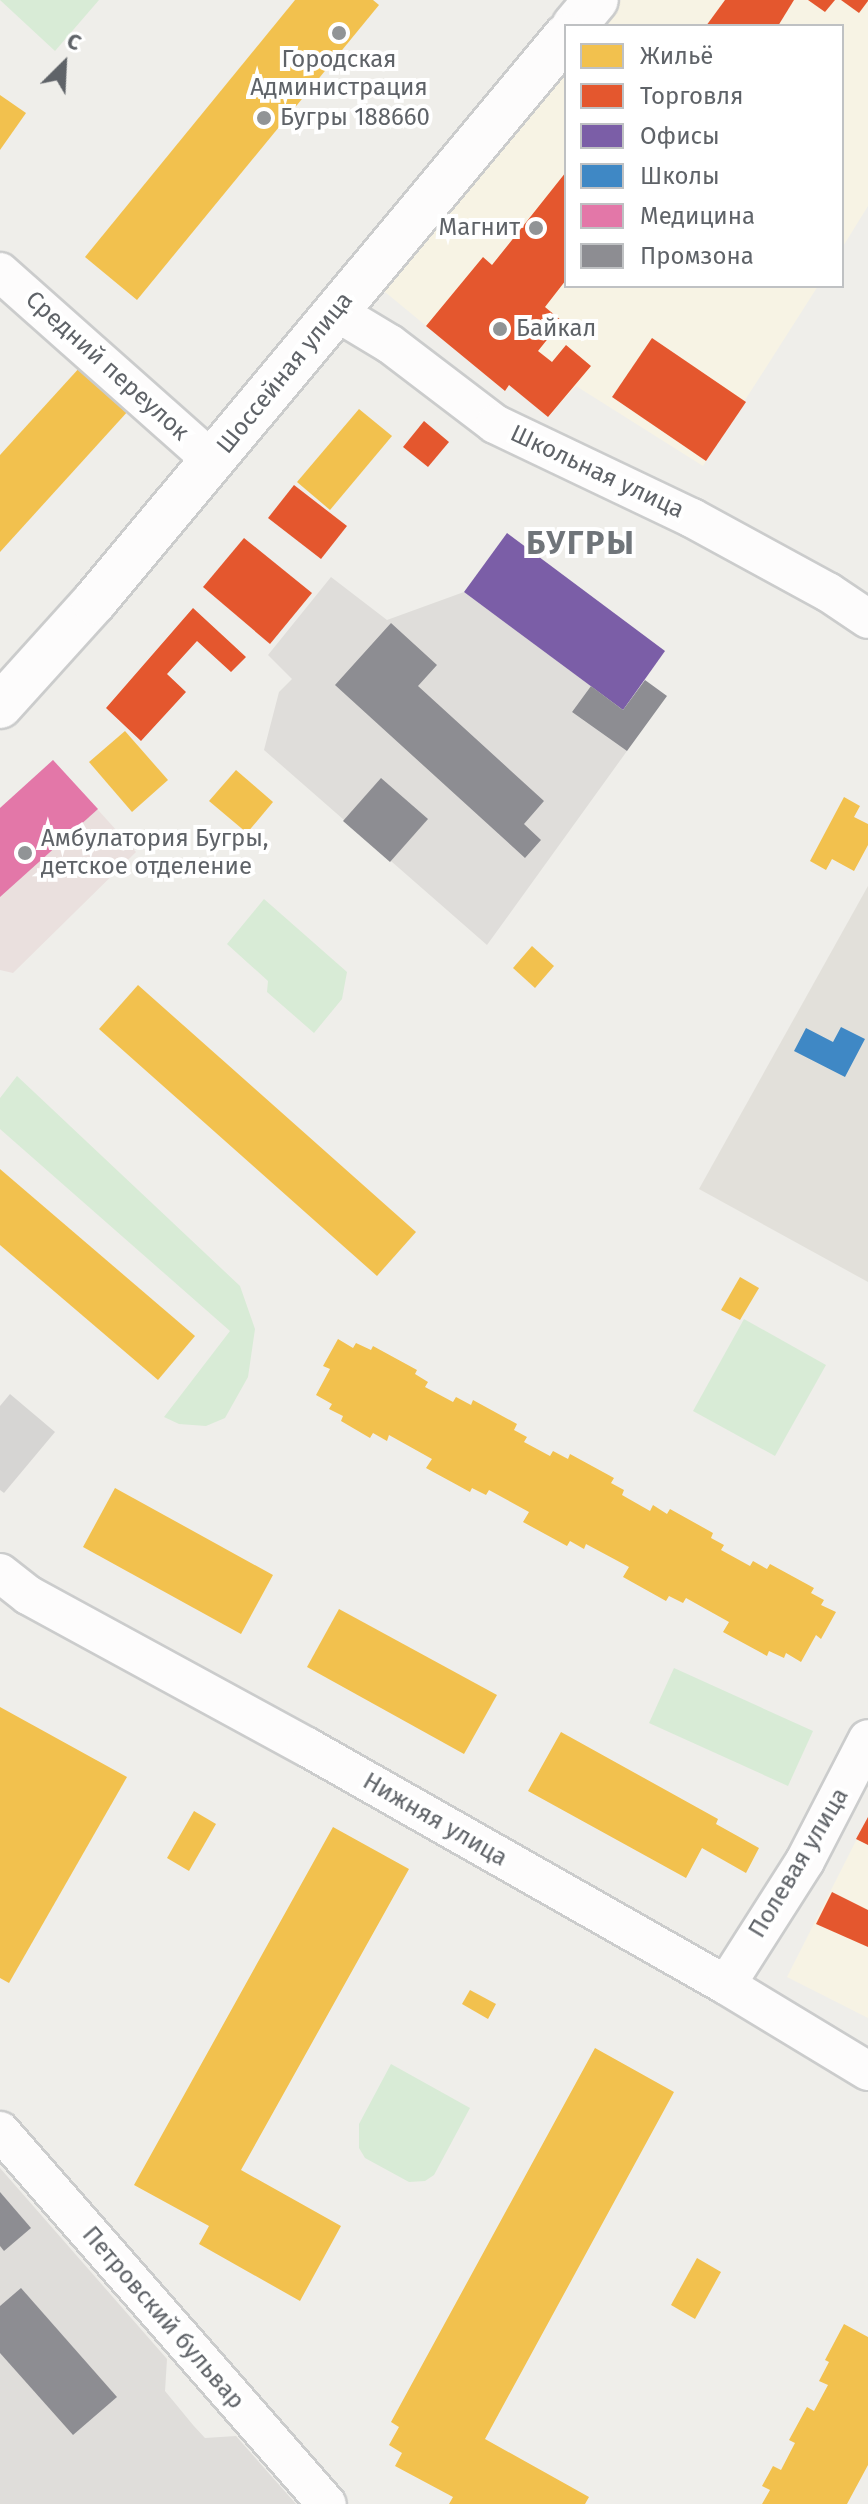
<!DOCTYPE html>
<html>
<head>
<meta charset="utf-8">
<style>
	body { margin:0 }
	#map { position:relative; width:868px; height:2504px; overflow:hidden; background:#efeeea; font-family:"Fira Sans",sans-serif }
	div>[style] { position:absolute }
	.commercial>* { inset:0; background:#f7f3e4 }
	.industrial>* { inset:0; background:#dfddda }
	.education>* { inset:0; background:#e2e0da }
	.medical>* { inset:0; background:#eae0de }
	.green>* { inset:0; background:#d8ebd6 }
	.homes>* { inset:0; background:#f2c14e }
	.shops>* { inset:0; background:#e4572e }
	.offices>* { inset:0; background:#7b5ea7 }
	.schools>* { inset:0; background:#3f88c5 }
	.health>* { inset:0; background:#e377a8 }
	.industry>* { inset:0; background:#8d8d92 }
	.building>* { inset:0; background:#d6d5d3 }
	.roads { filter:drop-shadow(2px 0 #cbcccc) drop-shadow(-2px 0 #cbcccc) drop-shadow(0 2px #cbcccc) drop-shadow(0 -2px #cbcccc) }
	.street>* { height:38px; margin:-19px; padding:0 19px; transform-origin:19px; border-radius:19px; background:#fdfcfc }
	.secondary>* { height:44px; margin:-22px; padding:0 22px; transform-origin:22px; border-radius:22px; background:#fdfcfc }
	.dots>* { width:22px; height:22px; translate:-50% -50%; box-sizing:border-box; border:4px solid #fff; border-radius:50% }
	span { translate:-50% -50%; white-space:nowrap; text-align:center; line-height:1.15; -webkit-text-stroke:8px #fff; paint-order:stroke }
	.poi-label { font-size:24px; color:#5f6368 }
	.left { translate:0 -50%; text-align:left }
	.right { translate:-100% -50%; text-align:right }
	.street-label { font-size:24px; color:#5f6368 }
	.district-label { font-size:32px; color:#70757a; font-weight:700; letter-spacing:2px }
	.legend { position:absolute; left:564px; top:24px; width:280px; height:264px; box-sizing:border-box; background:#fff; border:2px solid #bfc1c3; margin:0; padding:10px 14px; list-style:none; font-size:24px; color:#5f6368 }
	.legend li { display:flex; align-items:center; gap:16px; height:40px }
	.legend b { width:40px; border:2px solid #bfc1c3 }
	.north { position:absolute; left:24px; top:24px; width:80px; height:80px; -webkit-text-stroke:6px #fff; paint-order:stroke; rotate:24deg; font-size:22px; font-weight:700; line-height:32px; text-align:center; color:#5f6368 }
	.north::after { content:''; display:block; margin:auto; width:28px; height:36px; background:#5f6368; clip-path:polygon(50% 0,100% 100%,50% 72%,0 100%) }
</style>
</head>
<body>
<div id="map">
	<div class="commercial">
		<i style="clip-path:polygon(621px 0,868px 0,868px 206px,842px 248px,842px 26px,599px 26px)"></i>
		<i style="clip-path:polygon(566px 65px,566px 286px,818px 286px,703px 466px,576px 386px,548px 417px,510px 385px,505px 391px,379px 287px)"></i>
		<i style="clip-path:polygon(868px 1817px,868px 2018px,787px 1977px)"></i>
	</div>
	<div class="industrial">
		<i style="clip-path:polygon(331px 577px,387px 620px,464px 592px,591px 686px,572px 712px,627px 751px,487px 945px,264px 750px,279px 692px,292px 679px,268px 655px)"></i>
		<i style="clip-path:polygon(0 2168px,167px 2359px,165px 2391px,193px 2425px,205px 2438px,236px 2436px,296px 2504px,0 2504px)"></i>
	</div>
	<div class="education">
		<i style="clip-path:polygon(868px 886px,868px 1282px,699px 1189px)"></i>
	</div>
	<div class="medical">
		<i style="clip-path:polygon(53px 760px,136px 852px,13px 973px,0 970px,0 808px)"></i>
	</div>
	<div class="green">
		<i style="clip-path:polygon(0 0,99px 0,55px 51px)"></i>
		<i style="clip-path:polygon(264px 899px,347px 972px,342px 999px,314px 1033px,267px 992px,268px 981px,227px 944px)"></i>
		<i style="clip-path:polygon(17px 1076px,240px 1286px,255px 1329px,248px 1377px,225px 1418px,206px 1426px,179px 1424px,164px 1417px,230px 1331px,0 1129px,0 1098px)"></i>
		<i style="clip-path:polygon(744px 1319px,826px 1365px,775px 1456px,693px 1411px)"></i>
		<i style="clip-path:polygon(674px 1668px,813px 1731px,788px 1786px,649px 1723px)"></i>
		<i style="clip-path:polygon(391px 2064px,470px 2108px,434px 2175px,425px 2181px,409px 2182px,365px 2158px,359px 2148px,359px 2124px)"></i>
	</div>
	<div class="homes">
		<i style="clip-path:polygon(295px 0,373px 0,379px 5px,137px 300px,85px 257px)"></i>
		<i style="clip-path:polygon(0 95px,26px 113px,0 150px)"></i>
		<i style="clip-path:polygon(81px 366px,129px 410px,0 552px,0 455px)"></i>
		<i style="clip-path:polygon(359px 409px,392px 436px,330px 510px,297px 482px)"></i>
		<i style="clip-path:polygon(125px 731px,168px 780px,132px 812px,89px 762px)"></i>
		<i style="clip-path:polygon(236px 770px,273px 802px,247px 833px,209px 801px)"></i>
		<i style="clip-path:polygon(844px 797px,860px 806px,854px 817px,868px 824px,868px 845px,854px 871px,832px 859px,826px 870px,810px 861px)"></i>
		<i style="clip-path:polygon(532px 946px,554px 966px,535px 988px,513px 968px)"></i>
		<i style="clip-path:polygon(138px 985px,416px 1232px,377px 1276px,99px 1029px)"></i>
		<i style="clip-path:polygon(0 1169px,195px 1336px,158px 1380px,0 1245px)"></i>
		<i style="clip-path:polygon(740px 1277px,759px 1288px,740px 1320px,721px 1310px)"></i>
		<i style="clip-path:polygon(338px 1339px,353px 1348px,356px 1343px,371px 1350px,373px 1346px,417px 1370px,415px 1374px,428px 1382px,425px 1387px,453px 1402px,456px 1397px,471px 1405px,473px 1400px,517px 1424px,514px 1430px,527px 1437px,524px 1442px,550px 1456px,553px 1451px,568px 1459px,570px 1454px,614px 1478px,611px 1483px,624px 1490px,622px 1495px,650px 1511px,653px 1505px,667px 1514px,670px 1509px,713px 1533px,711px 1538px,724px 1545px,721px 1550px,750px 1566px,753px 1561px,767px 1569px,770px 1564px,814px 1588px,811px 1593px,824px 1600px,821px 1605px,836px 1612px,821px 1639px,816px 1635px,801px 1662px,786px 1653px,784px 1658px,769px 1651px,767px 1656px,723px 1632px,729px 1622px,686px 1598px,683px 1603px,669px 1596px,666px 1601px,623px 1577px,629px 1567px,586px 1544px,584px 1549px,570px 1541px,567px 1546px,523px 1522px,529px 1512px,489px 1490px,486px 1495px,472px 1488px,470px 1492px,426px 1468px,432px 1459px,389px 1435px,387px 1441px,373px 1433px,370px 1438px,341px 1421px,343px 1416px,329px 1409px,332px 1404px,316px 1395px,330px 1369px,323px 1366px)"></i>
		<i style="clip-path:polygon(115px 1488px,273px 1575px,241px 1634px,83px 1547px)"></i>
		<i style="clip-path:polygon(339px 1609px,497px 1695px,464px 1754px,307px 1667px)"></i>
		<i style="clip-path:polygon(0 1707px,127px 1777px,9px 1983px,0 1978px)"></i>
		<i style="clip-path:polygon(561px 1732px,718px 1819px,716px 1824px,759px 1848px,746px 1873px,702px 1848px,686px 1878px,528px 1791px)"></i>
		<i style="clip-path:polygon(194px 1811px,216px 1824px,189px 1871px,167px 1858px)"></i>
		<i style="clip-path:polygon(333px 1827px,409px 1869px,241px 2170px,341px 2226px,300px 2301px,199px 2244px,209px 2226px,134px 2185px)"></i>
		<i style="clip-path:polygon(470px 1990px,496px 2004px,488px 2019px,462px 2004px)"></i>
		<i style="clip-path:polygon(595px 2048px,674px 2092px,485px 2439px,589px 2497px,585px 2504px,449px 2504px,453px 2497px,395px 2466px,402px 2453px,389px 2445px,399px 2427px,391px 2422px)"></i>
		<i style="clip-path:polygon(697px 2258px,721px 2272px,695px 2319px,671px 2305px)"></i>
		<i style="clip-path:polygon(844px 2324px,868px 2337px,868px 2465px,847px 2504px,762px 2504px,770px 2490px,762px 2486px,773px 2466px,781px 2470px,795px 2443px,789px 2440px,807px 2407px,814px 2411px,828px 2385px,819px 2381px,829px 2362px,825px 2360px)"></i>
	</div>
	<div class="shops">
		<i style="clip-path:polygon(725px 0,794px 0,778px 26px,706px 26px)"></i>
		<i style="clip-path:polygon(808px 0,835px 0,825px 12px)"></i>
		<i style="clip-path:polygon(841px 0,868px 0,868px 1px,859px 13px)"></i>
		<i style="clip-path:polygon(566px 172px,566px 280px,545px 307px,562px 321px,538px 351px,552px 362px,566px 345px,591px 366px,548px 417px,509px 385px,505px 391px,426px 326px,483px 257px,492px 265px)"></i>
		<i style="clip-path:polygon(652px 338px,746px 402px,706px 461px,612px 397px)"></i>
		<i style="clip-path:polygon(424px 421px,449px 442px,428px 467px,403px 447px)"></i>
		<i style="clip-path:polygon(294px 485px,347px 526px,321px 559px,268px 518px)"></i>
		<i style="clip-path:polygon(244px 538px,312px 593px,270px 644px,203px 587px)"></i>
		<i style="clip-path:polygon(193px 608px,246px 657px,231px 672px,197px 641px,167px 674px,186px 692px,141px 741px,106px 708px)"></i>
		<i style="clip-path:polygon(868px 1817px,868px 1845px,856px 1839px)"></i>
		<i style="clip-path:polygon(832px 1892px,868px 1910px,868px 1947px,816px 1924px)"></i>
	</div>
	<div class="offices">
		<i style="clip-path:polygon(507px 533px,665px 651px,623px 710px,464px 592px)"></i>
	</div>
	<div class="schools">
		<i style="clip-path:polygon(841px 1027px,865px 1039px,845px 1077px,794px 1051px,806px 1028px,833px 1042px)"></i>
	</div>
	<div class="health">
		<i style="clip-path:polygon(53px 760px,98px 809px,0 897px,0 808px)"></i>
	</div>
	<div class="industry">
		<i style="clip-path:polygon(391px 623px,437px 665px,418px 686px,544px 801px,524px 824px,541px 840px,525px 858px,335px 685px)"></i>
		<i style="clip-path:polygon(645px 680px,667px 696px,627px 751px,572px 712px,591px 686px,623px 710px)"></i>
		<i style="clip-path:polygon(381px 778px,428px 819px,390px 862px,343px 821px)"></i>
		<i style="clip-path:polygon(0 2192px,31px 2228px,4px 2251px,0 2246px)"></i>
		<i style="clip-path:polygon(21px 2288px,117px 2397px,73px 2435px,0 2353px,0 2306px)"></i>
	</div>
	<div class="building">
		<i style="clip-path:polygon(10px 1394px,55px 1432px,4px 1493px,0 1490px,0 1406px)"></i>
	</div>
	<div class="roads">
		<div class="street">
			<i style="left:0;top:272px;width:285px;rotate:41.6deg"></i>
			<i style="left:335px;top:311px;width:64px;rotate:31deg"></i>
			<i style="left:390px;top:344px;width:132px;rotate:37.3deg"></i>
			<i style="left:495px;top:424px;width:218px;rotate:25.5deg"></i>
			<i style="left:692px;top:518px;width:155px;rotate:28.6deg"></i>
			<i style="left:828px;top:592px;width:48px;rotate:34deg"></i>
			<i style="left:0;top:1573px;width:36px;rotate:38deg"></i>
			<i style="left:28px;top:1595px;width:318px;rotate:28.6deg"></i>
			<i style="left:307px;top:1747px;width:482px;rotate:29.6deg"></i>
			<i style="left:726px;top:1985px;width:166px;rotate:31.2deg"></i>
			<i style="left:726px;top:1985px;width:147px;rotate:-57.5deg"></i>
			<i style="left:805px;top:1861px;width:137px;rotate:-62.7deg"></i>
			<i style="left:0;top:2131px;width:496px;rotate:48.8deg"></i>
		</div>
		<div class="secondary">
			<i style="left:574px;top:26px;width:34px;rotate:-50deg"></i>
			<i style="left:0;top:706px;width:140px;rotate:-47.9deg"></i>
			<i style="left:94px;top:602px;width:737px;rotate:-50.17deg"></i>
		</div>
	</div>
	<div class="dots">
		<i style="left:339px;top:33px;background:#919496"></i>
		<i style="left:264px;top:118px;background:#919496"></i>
		<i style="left:536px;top:228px;background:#919496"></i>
		<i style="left:500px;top:329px;background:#919496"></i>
		<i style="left:25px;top:853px;background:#919496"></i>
	</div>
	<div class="poi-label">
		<span style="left:339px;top:74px">Городская<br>Администрация</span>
		<span class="left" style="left:280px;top:118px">Бугры 188660</span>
		<span class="right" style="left:520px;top:228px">Магнит</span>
		<span class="left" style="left:516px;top:329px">Байкал</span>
		<span class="left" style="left:41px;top:853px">Амбулатория Бугры,<br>детское отделение</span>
	</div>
	<div class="street-label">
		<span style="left:107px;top:366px;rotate:42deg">Средний переулок</span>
		<span style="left:285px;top:373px;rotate:-51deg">Шоссейная улица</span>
		<span style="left:597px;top:472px;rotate:25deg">Школьная улица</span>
		<span style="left:435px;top:1820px;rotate:30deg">Нижняя улица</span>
		<span style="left:799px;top:1863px;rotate:-59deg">Полевая улица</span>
		<span style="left:163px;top:2318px;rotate:49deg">Петровский бульвар</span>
	</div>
	<div class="district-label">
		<span style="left:581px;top:543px">БУГРЫ</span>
	</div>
	<ul class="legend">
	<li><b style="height:22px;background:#f2c14e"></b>Жильё</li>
	<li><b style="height:22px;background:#e4572e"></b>Торговля</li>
	<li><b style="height:22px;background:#7b5ea7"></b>Офисы</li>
	<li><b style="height:22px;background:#3f88c5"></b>Школы</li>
	<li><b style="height:22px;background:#e377a8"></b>Медицина</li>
	<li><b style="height:22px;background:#8d8d92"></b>Промзона</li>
	</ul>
	<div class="north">С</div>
</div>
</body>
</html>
